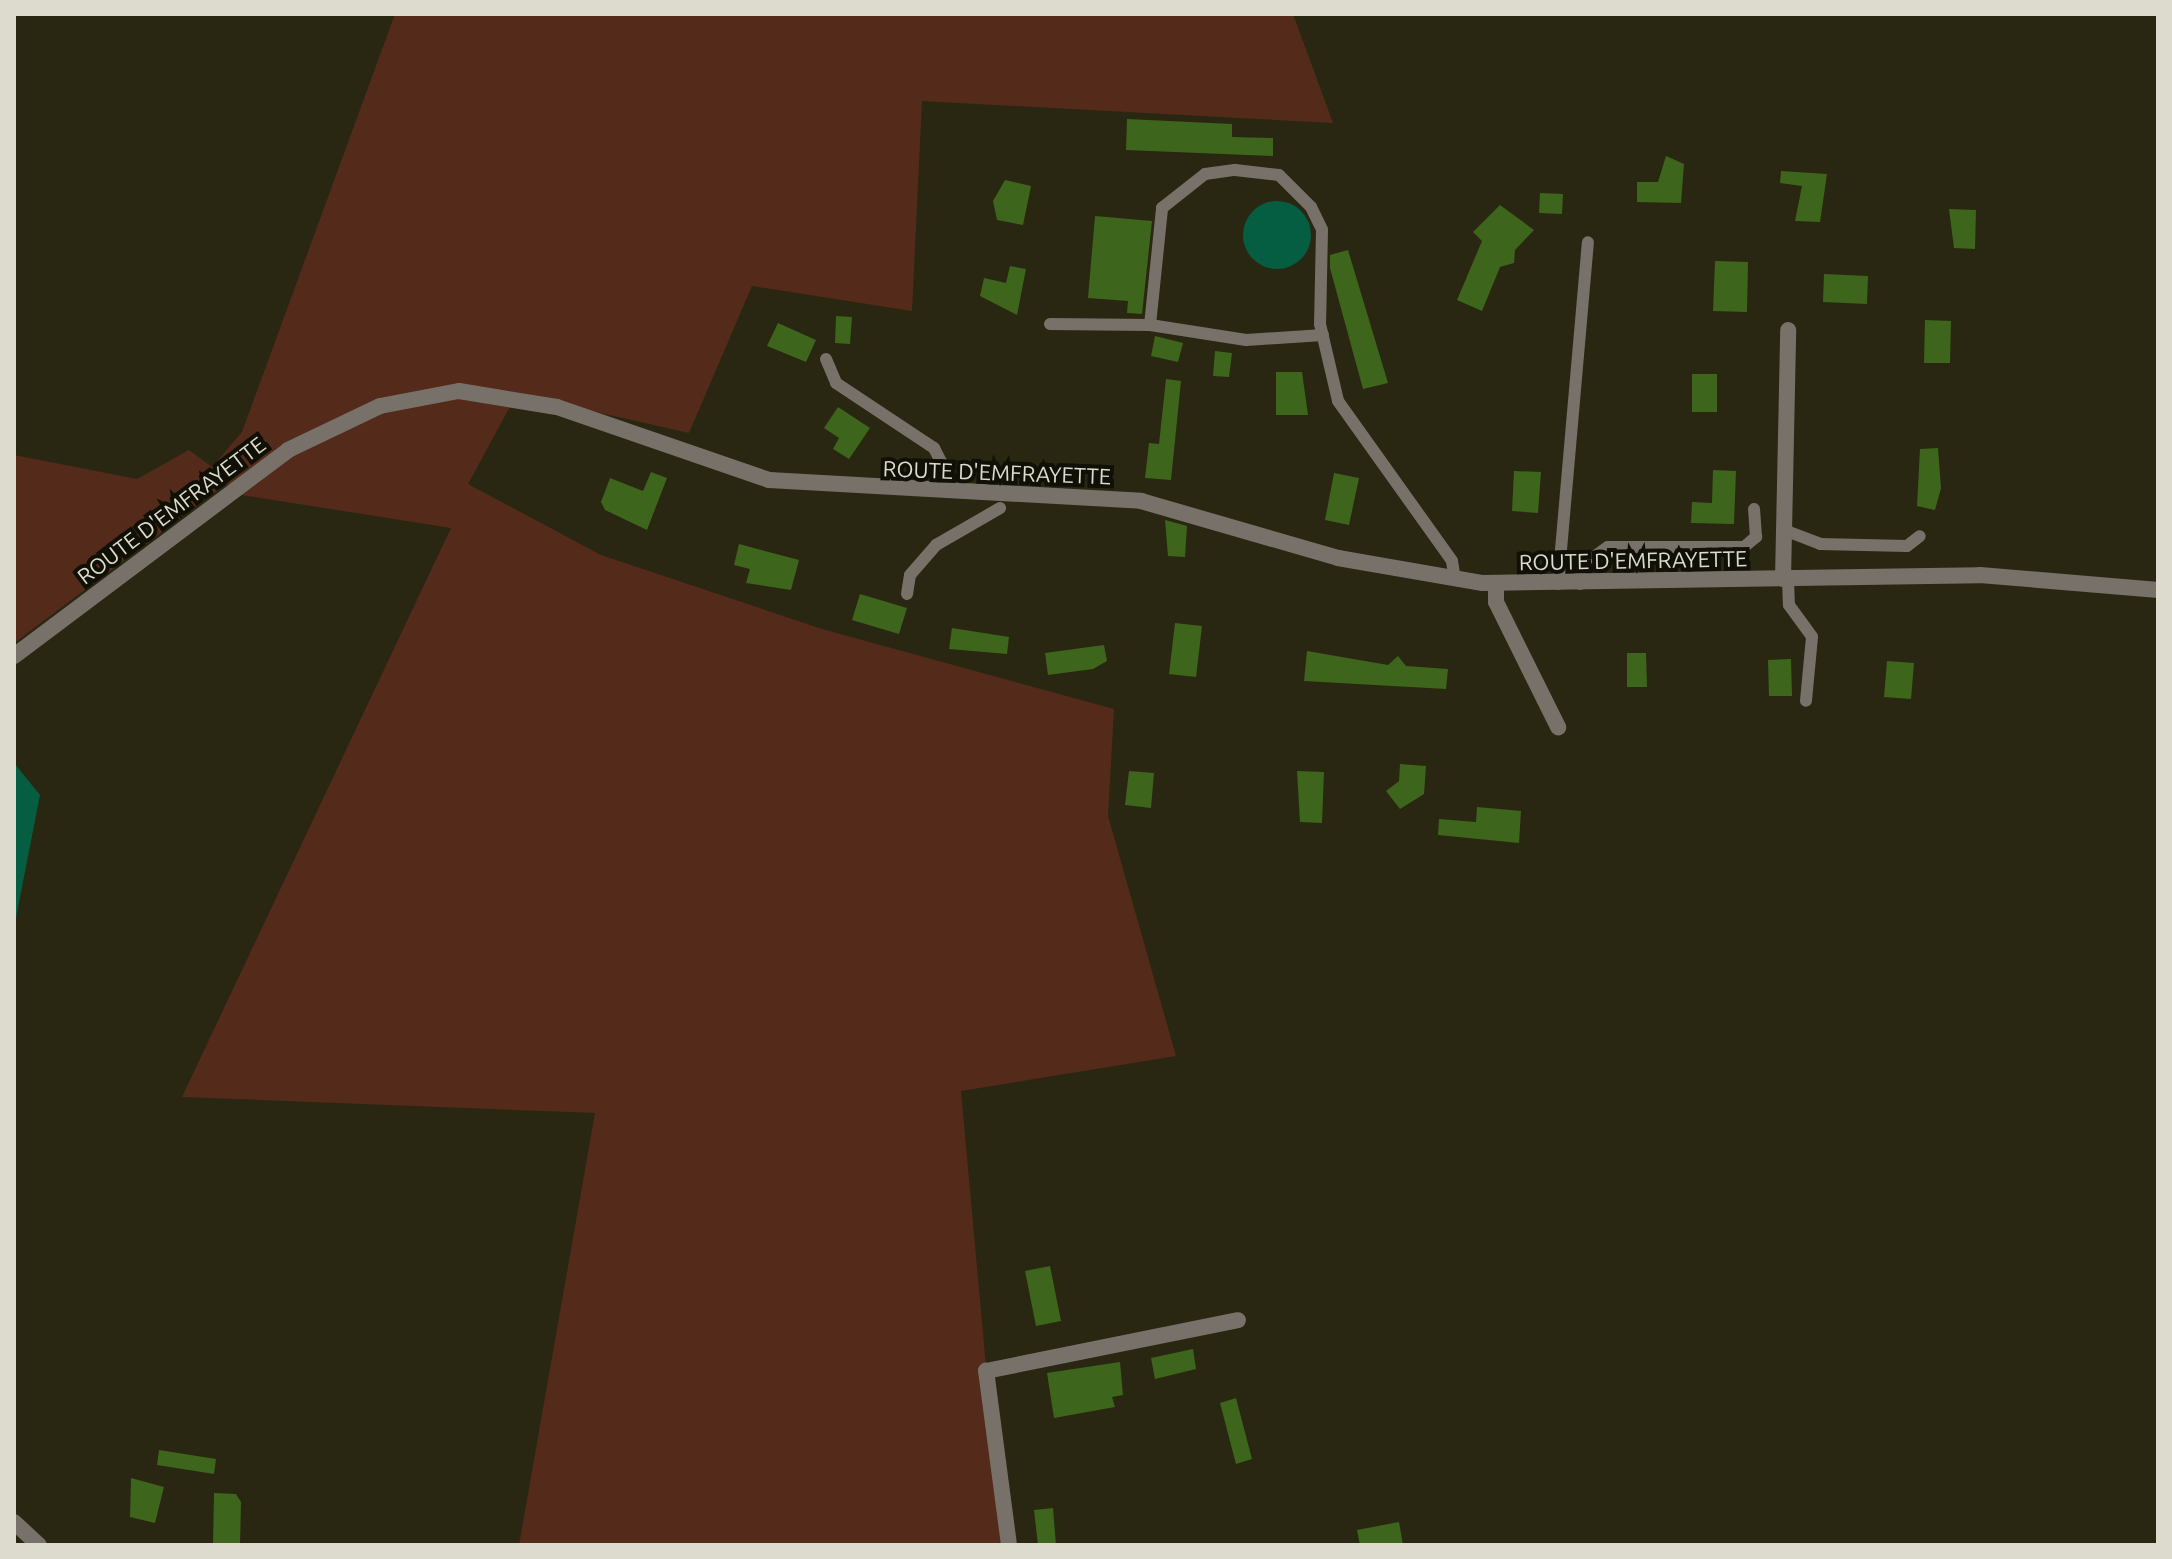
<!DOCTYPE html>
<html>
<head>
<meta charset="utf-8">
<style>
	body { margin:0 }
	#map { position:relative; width:2172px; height:1559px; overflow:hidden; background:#292712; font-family:Ubuntu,sans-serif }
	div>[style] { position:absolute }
	.green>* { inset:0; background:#542a1b }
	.water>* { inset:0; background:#065e42 }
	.round { border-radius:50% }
	.building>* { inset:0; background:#3e651c }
	.service>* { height:12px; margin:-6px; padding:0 6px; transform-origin:6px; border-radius:6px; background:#787169 }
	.minor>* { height:16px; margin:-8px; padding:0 8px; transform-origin:8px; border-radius:8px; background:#787169 }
	.tertiary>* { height:16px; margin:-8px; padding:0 8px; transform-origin:8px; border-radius:8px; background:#787169 }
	span { translate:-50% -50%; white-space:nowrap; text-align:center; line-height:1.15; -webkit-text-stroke:8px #111007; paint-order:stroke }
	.street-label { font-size:22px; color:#dcdbce }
	.frame { position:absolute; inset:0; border:16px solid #dcdbce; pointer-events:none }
</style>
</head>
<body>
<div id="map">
	<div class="green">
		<i style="clip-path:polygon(395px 14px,1293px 14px,1333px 123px,922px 101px,912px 311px,752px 286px,689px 433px,517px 394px,468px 484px,601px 555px,822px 629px,1114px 709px,1108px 816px,1176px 1056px,961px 1091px,986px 1366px,1014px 1545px,519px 1545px,595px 1113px,182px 1097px,451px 528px,242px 495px,226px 484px,14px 643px,14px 455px,137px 479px,189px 450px,212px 467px,242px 432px)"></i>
	</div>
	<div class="water">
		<i class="round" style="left:1243px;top:201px;width:68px;height:68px"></i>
		<i style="clip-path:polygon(14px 763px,40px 795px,14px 928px)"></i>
	</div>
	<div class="building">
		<i style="clip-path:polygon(1127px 119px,1232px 124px,1232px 137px,1273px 138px,1273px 156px,1126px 150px)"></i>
		<i style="clip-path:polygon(1666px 156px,1684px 164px,1681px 203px,1637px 202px,1637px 182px,1658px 182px)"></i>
		<i style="clip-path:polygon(1781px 171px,1827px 174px,1820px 222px,1795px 221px,1802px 186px,1780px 183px)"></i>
		<i style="clip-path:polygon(1005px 180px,1031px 186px,1023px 225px,997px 220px,993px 201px)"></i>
		<i style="clip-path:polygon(1540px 193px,1563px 194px,1562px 214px,1539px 213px)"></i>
		<i style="clip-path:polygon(1500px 205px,1534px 230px,1515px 250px,1514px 263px,1500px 267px,1482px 311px,1457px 300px,1482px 241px,1473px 232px)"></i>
		<i style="clip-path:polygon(1949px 209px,1976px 210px,1975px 249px,1954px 248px)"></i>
		<i style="clip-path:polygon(1095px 216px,1152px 221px,1142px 314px,1127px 313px,1128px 301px,1088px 298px)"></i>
		<i style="clip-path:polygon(1348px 250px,1388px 383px,1363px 389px,1330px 268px,1330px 255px)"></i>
		<i style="clip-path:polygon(1715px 261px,1748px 262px,1747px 312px,1713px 311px)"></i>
		<i style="clip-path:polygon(1010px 266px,1026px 269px,1017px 315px,980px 296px,984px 278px,1006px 283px)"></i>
		<i style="clip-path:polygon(1824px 274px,1868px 276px,1867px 304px,1823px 302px)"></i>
		<i style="clip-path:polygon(836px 316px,852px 317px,850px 344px,835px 343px)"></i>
		<i style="clip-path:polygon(1925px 320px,1951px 321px,1950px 363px,1924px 363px)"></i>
		<i style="clip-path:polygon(778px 323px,816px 340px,806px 362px,767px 346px)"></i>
		<i style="clip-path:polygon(1155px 336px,1183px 343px,1178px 362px,1151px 356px)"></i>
		<i style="clip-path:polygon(1215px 351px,1232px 353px,1229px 377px,1213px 376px)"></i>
		<i style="clip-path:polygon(1276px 372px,1302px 372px,1308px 415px,1276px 415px)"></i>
		<i style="clip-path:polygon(1692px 374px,1717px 374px,1717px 412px,1692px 412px)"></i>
		<i style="clip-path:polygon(1166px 379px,1181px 381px,1171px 480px,1145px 478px,1149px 443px,1159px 444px)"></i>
		<i style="clip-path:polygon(838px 407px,870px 428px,849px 459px,833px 449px,839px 438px,824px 428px)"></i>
		<i style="clip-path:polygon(1938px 448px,1941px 488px,1935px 510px,1917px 506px,1920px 449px)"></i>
		<i style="clip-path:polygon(1713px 470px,1736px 471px,1734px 524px,1691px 523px,1692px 502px,1712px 503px)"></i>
		<i style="clip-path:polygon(1514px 471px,1541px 472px,1538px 513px,1512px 511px)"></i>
		<i style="clip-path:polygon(651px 472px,667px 478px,647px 530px,605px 510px,601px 502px,610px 478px,643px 491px)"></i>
		<i style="clip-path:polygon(1334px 473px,1359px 478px,1349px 525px,1325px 520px)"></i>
		<i style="clip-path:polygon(1165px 520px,1187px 526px,1185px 557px,1168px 556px)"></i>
		<i style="clip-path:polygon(739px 544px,799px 560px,791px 590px,746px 583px,750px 569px,734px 565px)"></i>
		<i style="clip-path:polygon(860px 594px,907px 608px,899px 634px,852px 620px)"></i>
		<i style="clip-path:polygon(1175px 623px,1202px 626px,1196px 677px,1169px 674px)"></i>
		<i style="clip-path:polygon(952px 628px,1009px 637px,1007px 654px,949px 649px)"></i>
		<i style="clip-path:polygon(1104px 645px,1107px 661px,1093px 669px,1048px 675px,1045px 653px)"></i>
		<i style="clip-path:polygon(1307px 651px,1388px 665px,1398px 656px,1406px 666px,1448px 669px,1446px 689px,1304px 681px)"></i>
		<i style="clip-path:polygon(1627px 653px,1646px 653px,1647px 687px,1627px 687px)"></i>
		<i style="clip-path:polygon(1791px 659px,1792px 696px,1769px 696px,1768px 660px)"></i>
		<i style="clip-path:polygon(1887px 661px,1914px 663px,1911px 699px,1884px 697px)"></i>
		<i style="clip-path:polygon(1400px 764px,1426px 766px,1424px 794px,1400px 809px,1386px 791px,1399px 781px)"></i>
		<i style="clip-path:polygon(1129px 771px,1154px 773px,1151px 808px,1125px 805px)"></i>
		<i style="clip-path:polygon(1297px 771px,1324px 772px,1322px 823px,1300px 822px)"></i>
		<i style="clip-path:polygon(1477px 807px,1521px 811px,1519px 843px,1438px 835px,1439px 819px,1476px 822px)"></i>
		<i style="clip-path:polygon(1050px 1266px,1061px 1321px,1036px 1326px,1025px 1271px)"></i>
		<i style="clip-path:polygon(1193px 1349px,1196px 1369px,1155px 1379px,1151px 1358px)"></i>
		<i style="clip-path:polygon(1120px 1362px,1123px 1395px,1112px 1397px,1115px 1407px,1054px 1418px,1047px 1373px)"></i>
		<i style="clip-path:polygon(1236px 1398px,1252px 1459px,1236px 1464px,1220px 1403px)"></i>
		<i style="clip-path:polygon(159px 1450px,216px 1459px,214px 1474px,157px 1465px)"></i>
		<i style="clip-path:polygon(131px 1478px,164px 1487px,155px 1523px,130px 1517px)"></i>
		<i style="clip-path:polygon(214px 1493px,236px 1494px,241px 1502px,240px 1545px,213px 1545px)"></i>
		<i style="clip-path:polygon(1053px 1508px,1056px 1545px,1038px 1545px,1034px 1510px)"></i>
		<i style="clip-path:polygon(1399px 1522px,1403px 1545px,1360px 1545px,1357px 1530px)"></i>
	</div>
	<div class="service">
		<i style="left:1050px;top:324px;width:100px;rotate:0.6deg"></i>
		<i style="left:1323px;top:335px;width:77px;rotate:176.3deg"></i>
		<i style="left:1246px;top:340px;width:97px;rotate:-171.1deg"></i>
		<i style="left:1150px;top:325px;width:118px;rotate:-84.1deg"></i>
		<i style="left:1162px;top:208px;width:55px;rotate:-38.3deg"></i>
		<i style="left:1205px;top:174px;width:30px;rotate:-8deg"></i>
		<i style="left:1235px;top:170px;width:44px;rotate:6.5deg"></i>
		<i style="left:1279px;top:175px;width:45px;rotate:45deg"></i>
		<i style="left:1311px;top:207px;width:25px;rotate:64deg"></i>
		<i style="left:1322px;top:230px;width:94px;rotate:91.2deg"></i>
		<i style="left:1320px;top:324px;width:79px;rotate:76.8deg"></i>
		<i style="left:1338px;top:401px;width:196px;rotate:54.5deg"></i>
		<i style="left:1452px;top:561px;width:19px;rotate:81deg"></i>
		<i style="left:826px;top:359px;width:26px;rotate:67deg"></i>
		<i style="left:836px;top:383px;width:118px;rotate:33.6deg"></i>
		<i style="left:934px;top:448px;width:16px;rotate:63deg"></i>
		<i style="left:1784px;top:530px;width:39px;rotate:21deg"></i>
		<i style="left:1820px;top:544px;width:87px;rotate:1.3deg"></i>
		<i style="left:1907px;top:546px;width:16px;rotate:-38deg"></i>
		<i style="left:1788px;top:579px;width:26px;rotate:88deg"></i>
		<i style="left:1789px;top:605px;width:39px;rotate:54deg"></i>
		<i style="left:1812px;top:637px;width:64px;rotate:95.4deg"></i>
		<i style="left:1558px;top:584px;width:343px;rotate:-85deg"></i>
		<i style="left:1580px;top:584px;width:17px;rotate:-90deg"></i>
		<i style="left:1580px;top:567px;width:34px;rotate:-36deg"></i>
		<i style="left:1608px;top:547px;width:136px"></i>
		<i style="left:1744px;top:547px;width:16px;rotate:-40deg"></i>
		<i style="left:1756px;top:537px;width:28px;rotate:-94deg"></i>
		<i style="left:907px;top:594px;width:19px;rotate:-81deg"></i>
		<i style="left:910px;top:575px;width:40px;rotate:-49deg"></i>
		<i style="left:936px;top:545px;width:74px;rotate:-30deg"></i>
	</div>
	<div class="minor">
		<i style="left:1783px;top:579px;width:249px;rotate:-88.8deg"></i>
		<i style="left:1496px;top:584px;width:18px;rotate:90deg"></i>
		<i style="left:1496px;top:602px;width:140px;rotate:63.6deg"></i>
		<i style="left:1009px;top:1545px;width:176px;rotate:-97.5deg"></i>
		<i style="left:986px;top:1371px;width:257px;rotate:-11.4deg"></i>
	</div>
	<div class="tertiary">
		<i style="left:14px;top:656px;width:343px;rotate:-36.9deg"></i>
		<i style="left:288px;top:450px;width:102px;rotate:-25.6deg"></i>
		<i style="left:380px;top:406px;width:80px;rotate:-10.8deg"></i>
		<i style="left:459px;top:391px;width:99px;rotate:9.3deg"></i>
		<i style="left:557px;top:407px;width:224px;rotate:19deg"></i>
		<i style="left:769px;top:480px;width:373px;rotate:3.2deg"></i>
		<i style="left:1141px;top:501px;width:205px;rotate:16.1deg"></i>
		<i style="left:1338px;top:558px;width:147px;rotate:9.8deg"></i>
		<i style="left:1483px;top:583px;width:497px;rotate:-0.9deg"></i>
		<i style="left:1980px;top:575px;width:179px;rotate:4.8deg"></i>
		<i style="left:14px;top:1522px;width:34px;rotate:43deg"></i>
	</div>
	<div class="street-label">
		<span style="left:997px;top:472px;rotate:2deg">ROUTE D'EMFRAYETTE</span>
		<span style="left:171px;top:510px;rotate:-37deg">ROUTE D'EMFRAYETTE</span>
		<span style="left:1633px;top:560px;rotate:-1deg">ROUTE D'EMFRAYETTE</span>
	</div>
	<div class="frame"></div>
</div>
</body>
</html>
